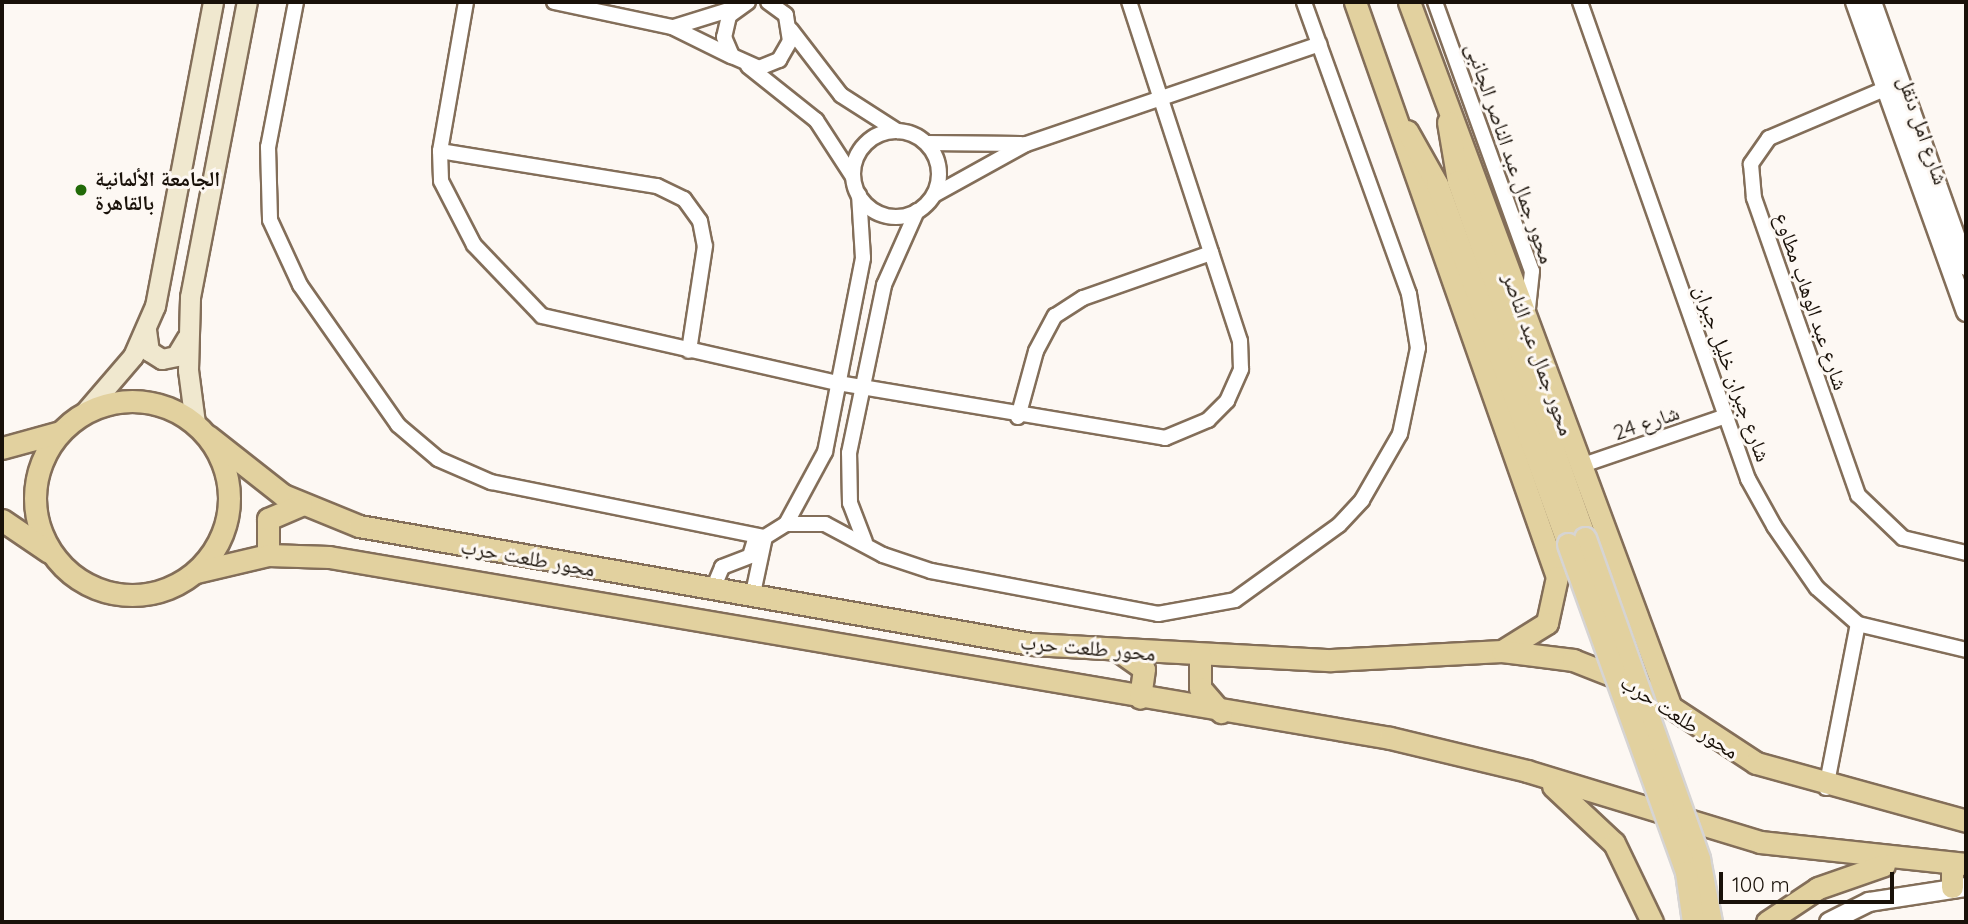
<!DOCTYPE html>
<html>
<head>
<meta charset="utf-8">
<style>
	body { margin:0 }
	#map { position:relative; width:1968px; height:924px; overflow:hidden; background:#fdf8f3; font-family:Quicksand,"Noto Naskh Arabic",sans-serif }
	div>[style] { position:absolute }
	.roads { filter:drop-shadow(2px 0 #836e59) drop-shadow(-2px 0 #836e59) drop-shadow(0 2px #836e59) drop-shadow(0 -2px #836e59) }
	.minor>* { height:14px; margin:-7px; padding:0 7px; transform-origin:7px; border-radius:7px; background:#fff }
	.minor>.ring { margin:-7px; padding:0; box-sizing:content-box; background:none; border:14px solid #fff; border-radius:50% }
	.tertiary>* { height:18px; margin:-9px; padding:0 9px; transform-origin:9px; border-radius:9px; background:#fff }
	.secondary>* { height:19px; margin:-9.5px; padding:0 9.5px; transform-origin:9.5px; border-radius:9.5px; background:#f0e8cf }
	.primary>* { height:21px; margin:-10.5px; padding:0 10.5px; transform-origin:10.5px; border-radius:10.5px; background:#e2d19f }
	.primary>.ring { margin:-10.5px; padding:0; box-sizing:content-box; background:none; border:21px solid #e2d19f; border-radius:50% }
	.bridges { filter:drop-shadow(2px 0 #d6d4d3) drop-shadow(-2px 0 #d6d4d3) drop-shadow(0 2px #d6d4d3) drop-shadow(0 -2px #d6d4d3) }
	.primary-bridge>* { height:21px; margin:-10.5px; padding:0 10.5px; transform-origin:10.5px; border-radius:10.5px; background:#e2d19f }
	.dots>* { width:19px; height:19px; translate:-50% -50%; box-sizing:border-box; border:4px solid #fdf8f3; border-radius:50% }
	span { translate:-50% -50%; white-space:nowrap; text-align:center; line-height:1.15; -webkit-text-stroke:6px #fdf8f3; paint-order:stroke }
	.street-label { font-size:21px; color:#191109 }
	.poi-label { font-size:21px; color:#191109; font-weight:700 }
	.left { translate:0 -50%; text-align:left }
	.frame { position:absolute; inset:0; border:4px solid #191109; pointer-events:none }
	.scale { position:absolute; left:1719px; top:872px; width:175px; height:32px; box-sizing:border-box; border:4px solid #191109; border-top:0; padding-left:9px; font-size:21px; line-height:24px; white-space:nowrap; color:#191109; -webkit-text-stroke:5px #fdf8f3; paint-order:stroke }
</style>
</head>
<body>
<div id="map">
	<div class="roads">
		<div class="minor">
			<i style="left:296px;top:2px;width:148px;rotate:100.9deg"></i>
			<i style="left:268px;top:147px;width:73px;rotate:88.4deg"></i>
			<i style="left:270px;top:220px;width:72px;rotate:65.2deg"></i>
			<i style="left:300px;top:285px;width:171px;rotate:55deg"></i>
			<i style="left:398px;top:425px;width:52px;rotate:40.4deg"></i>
			<i style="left:438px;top:459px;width:58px;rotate:23.5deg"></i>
			<i style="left:491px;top:482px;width:279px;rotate:11.4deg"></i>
			<i style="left:466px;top:2px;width:151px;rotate:99.9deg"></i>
			<i style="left:440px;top:151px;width:30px;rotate:88deg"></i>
			<i style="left:441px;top:181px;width:72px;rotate:62.7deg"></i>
			<i style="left:474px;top:245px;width:98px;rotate:46.2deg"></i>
			<i style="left:542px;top:316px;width:303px;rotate:12.8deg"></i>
			<i style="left:838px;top:383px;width:332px;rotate:9.5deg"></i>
			<i style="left:1165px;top:438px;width:47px;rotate:-22.7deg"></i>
			<i style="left:1208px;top:420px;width:27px;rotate:-45deg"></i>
			<i style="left:1227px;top:401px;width:35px;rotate:-66deg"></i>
			<i style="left:1241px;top:369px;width:28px;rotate:-92deg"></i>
			<i style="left:1240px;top:341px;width:357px;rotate:-108.1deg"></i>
			<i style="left:554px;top:2px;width:121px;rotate:12deg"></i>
			<i style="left:672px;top:27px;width:66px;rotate:26.2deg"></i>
			<i style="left:748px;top:2px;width:24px;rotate:144deg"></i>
			<i style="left:729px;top:16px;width:22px;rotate:103deg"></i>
			<i style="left:724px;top:37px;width:21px;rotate:67deg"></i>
			<i style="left:732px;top:56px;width:30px;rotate:24deg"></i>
			<i style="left:759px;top:68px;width:22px;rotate:-22deg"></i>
			<i style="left:779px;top:60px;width:22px;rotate:-60deg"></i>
			<i style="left:790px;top:41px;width:26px;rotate:-99deg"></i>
			<i style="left:786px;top:15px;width:22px;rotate:-144deg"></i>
			<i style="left:1435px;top:2px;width:286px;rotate:70.2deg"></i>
			<i style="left:1532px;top:271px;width:47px;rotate:96.1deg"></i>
			<i style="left:1580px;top:2px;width:506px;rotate:70.6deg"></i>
			<i style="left:1748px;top:479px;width:54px;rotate:61deg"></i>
			<i style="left:1774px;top:526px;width:75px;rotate:55.3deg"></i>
			<i style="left:1817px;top:588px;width:55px;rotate:41.3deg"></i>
			<i style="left:1858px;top:624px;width:111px;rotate:13.5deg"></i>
			<i style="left:674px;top:27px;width:64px;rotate:-17.3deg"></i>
			<i style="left:791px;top:30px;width:82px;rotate:52.4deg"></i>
			<i style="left:841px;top:95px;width:67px;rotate:32.7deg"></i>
			<i style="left:748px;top:66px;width:87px;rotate:38.5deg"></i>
			<i style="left:816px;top:120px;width:68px;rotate:57deg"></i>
			<i style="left:1894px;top:85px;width:136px;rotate:157deg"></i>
			<i style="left:1769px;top:138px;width:32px;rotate:125deg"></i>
			<i style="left:1751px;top:164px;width:34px;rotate:85deg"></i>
			<i style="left:1754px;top:198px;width:315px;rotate:70.7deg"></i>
			<i style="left:1858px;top:495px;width:62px;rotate:43.7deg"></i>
			<i style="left:1903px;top:538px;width:65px;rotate:13.4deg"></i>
			<i class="ring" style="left:853px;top:131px;width:72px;height:72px"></i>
			<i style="left:927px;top:143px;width:94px;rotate:0.6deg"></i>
			<i style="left:440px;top:151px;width:220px;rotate:9.2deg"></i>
			<i style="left:657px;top:186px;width:30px;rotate:26deg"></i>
			<i style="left:684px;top:199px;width:27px;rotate:54deg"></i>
			<i style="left:700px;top:221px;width:25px;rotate:79deg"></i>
			<i style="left:705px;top:246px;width:106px;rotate:98.7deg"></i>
			<i style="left:934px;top:195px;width:105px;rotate:-29deg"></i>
			<i style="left:1026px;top:144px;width:310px;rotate:-18.8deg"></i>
			<i style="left:1018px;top:417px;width:68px;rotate:-74.7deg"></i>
			<i style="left:1036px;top:351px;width:40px;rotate:-62deg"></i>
			<i style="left:1055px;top:316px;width:33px;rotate:-33deg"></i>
			<i style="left:1083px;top:298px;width:136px;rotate:-19.4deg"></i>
			<i style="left:1580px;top:466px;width:154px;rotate:-18.9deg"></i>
			<i style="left:786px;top:524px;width:82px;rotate:-61.6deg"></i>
			<i style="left:825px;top:452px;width:198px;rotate:-78.9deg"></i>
			<i style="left:863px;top:258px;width:63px;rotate:-93.6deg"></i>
			<i style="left:865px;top:542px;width:42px;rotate:-111deg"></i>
			<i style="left:850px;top:503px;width:50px;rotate:-91.1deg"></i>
			<i style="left:849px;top:453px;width:172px;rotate:-78.2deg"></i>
			<i style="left:884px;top:285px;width:81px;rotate:-66deg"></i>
			<i style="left:712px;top:591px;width:26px;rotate:-67deg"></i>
			<i style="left:722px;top:567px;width:30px;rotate:-21deg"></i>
			<i style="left:750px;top:556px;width:21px;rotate:-73deg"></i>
			<i style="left:752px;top:598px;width:62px;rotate:-78deg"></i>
			<i style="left:765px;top:537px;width:25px;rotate:-32deg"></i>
			<i style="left:786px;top:524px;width:39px"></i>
			<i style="left:825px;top:524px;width:66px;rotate:28.1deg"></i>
			<i style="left:883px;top:555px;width:51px;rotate:18.4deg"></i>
			<i style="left:931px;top:571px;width:231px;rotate:10.7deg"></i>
			<i style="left:1158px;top:614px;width:78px;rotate:-10.3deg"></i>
			<i style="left:1235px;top:600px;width:128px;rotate:-35.8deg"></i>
			<i style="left:1339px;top:525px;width:34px;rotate:-47deg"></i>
			<i style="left:1362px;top:500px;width:76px;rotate:-60.1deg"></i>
			<i style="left:1400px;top:434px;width:88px;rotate:-78.2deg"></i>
			<i style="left:1418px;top:348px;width:55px;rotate:-99.5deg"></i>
			<i style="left:1409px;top:294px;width:310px;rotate:-109.8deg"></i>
			<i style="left:1826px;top:788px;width:167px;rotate:-79deg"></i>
		</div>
		<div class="tertiary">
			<i style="left:1855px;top:2px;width:329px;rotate:70.3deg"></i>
			<i style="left:1872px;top:2px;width:280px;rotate:70.4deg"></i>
			<i style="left:1829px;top:922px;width:45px;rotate:-26.6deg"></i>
			<i style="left:1869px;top:902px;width:98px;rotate:-8.8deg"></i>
		</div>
		<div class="secondary">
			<i style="left:146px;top:330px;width:21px;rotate:82deg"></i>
			<i style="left:149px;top:351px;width:15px;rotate:32deg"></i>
			<i style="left:162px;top:359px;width:14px;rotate:-12deg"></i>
			<i style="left:176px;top:356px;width:21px;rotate:-59deg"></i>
			<i style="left:85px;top:412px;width:74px;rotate:-49.4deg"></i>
			<i style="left:133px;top:356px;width:55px;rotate:-66.3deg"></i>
			<i style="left:155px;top:306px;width:309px;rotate:-79.2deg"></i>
			<i style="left:195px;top:423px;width:53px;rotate:-97.5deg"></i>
			<i style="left:188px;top:370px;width:73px;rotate:-88.4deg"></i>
			<i style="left:190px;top:297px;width:300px;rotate:-79.1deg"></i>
		</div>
		<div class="primary">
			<i style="left:1355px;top:2px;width:609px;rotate:70.64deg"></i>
			<i style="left:1557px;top:577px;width:47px;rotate:102.3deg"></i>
			<i style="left:1547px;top:623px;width:49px;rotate:148.2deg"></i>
			<i style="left:1409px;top:2px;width:750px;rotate:69.63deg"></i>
			<i style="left:1448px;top:122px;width:60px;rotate:80.4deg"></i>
			<i style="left:1458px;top:181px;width:379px;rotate:70.4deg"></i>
			<i style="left:1407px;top:131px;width:61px;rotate:60.5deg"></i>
			<i style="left:1437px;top:184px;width:383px;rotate:70deg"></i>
			<i class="ring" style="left:35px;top:401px;width:173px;height:173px"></i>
			<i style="left:208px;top:436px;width:95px;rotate:38.2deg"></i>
			<i style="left:283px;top:495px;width:82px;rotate:22.2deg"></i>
			<i style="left:359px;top:526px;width:682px;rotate:9.96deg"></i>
			<i style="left:1031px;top:644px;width:300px;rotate:3.1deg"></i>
			<i style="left:1331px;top:660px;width:171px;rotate:-3deg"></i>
			<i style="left:1502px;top:651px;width:72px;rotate:7.2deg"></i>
			<i style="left:1573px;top:660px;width:71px;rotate:21.5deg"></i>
			<i style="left:1639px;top:686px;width:140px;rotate:33.3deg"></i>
			<i style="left:1756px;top:763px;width:218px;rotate:15.4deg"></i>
			<i style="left:2px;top:448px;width:60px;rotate:-15.4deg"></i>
			<i style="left:2px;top:520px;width:57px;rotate:34.2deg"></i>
			<i style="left:268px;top:555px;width:36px;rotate:-90deg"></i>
			<i style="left:268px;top:519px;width:36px;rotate:-23deg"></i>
			<i style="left:196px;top:572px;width:74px;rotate:-13.3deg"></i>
			<i style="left:268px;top:555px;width:61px;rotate:1.9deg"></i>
			<i style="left:329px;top:557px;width:1076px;rotate:9.68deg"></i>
			<i style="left:1390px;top:738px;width:141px;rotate:13.5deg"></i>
			<i style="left:1527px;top:771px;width:244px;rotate:16.9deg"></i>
			<i style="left:1760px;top:842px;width:207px;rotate:6.1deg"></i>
			<i style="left:1120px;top:652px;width:29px;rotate:35deg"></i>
			<i style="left:1144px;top:669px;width:29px;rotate:98deg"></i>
			<i style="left:1200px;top:655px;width:33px;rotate:90deg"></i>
			<i style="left:1200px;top:688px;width:32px;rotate:49deg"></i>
			<i style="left:1553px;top:786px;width:83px;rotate:43.1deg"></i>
			<i style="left:1614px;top:843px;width:88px;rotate:64.3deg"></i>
			<i style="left:1952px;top:887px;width:24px;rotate:-90deg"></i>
			<i style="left:1767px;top:922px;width:61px;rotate:-33.7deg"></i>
			<i style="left:1818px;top:888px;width:70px;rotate:-19.2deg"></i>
		</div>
	</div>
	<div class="bridges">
		<div class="primary-bridge">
			<i style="left:1585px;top:538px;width:341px;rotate:70.4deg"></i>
			<i style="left:1699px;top:859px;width:64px;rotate:79.2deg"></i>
			<i style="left:1568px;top:544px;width:349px;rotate:70.2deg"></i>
			<i style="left:1686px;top:872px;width:50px;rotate:82deg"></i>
		</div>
	</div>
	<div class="dots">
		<i style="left:81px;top:190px;background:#216a07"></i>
	</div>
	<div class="street-label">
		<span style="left:1924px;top:130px;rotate:71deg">شارع امل دنقل</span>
		<span style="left:1511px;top:153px;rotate:71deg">محور جمال عبد الناصر الجانبى</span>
		<span style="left:1812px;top:301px;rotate:71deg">شارع عبد الوهاب مطاوع</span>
		<span style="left:1539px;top:354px;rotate:70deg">محور جمال عبد الناصر</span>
		<span style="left:1733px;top:373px;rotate:70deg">شارع جبران خليل جبران</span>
		<span style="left:1646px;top:422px;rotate:-19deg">شارع 24</span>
		<span style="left:528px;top:557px;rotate:10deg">محور طلعت حرب</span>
		<span style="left:1088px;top:647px;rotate:5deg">محور طلعت حرب</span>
		<span style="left:1680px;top:716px;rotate:33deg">محور طلعت حرب</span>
	</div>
	<div class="poi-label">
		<span class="left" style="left:95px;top:190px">الجامعة الألمانية<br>بالقاهرة</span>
	</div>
	<div class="frame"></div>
	<div class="scale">100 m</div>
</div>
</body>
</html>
